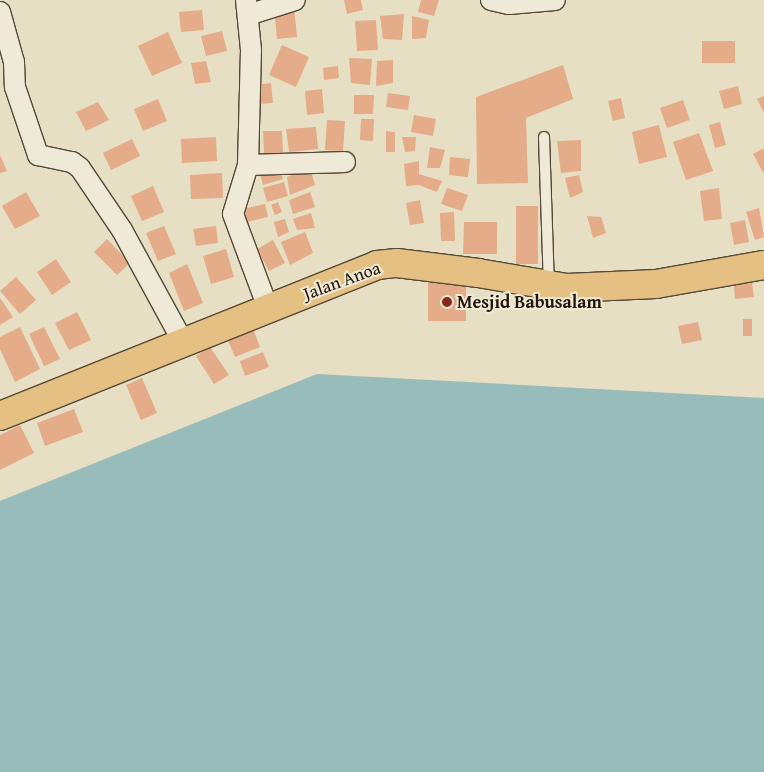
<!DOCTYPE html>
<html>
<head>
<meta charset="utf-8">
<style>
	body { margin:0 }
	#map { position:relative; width:764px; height:772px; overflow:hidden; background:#e7dfc3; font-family:"Gentium Book Plus",serif }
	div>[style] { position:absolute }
	.water>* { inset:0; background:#98bcb9 }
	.building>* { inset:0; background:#e4ac88 }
	.roads { filter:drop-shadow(1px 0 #544836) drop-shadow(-1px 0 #544836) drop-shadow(0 1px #544836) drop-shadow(0 -1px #544836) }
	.lane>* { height:10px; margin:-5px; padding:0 5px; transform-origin:5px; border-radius:5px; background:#efead8 }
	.street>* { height:20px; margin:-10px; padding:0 10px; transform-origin:10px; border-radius:10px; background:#efead8 }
	.highway>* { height:28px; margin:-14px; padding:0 14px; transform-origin:14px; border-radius:14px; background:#e4c082 }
	.dots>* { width:14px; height:14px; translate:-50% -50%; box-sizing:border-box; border:2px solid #efead8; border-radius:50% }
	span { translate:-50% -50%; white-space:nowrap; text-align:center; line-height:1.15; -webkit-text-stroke:4px #efead8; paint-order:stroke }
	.street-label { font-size:18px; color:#231507 }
	.poi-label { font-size:18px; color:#231507; font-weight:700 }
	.left { translate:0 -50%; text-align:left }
</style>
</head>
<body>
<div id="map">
	<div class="water">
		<i style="clip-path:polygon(317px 374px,764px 398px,764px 772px,0 772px,0 501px)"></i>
	</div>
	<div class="building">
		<i style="clip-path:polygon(344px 0,361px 0,363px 10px,347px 14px)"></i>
		<i style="clip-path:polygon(421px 0,439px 0,434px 16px,418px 12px)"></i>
		<i style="clip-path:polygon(294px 7px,297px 37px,277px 39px,274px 9px)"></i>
		<i style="clip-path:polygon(202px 10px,204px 30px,181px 32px,179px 12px)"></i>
		<i style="clip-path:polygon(404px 14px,402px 40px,383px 39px,380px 16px)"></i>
		<i style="clip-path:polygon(412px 16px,429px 20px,426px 38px,412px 39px)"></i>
		<i style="clip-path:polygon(376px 20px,378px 50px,357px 51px,355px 21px)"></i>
		<i style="clip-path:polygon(222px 31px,227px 51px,206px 56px,201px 36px)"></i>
		<i style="clip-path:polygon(168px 32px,182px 63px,152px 76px,138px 46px)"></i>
		<i style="clip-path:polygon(702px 41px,735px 41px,735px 63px,702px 63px)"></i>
		<i style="clip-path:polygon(282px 45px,309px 57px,296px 87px,269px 75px)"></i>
		<i style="clip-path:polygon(349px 58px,372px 59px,370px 85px,351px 83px)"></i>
		<i style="clip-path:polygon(393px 60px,393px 83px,376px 86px,377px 61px)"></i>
		<i style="clip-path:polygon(206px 61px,211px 82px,195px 84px,191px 63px)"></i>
		<i style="clip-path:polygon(563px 65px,573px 99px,526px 118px,528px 183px,477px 184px,476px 97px)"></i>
		<i style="clip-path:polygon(338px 66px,339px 78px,324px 80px,323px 68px)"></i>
		<i style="clip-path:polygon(271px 83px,273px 103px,258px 104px,255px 85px)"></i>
		<i style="clip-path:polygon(738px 86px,742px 104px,724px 109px,719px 91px)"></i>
		<i style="clip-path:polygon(322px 89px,324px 113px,307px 115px,305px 91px)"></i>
		<i style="clip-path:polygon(388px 93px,410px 96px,408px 110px,386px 107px)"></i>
		<i style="clip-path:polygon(354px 95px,374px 95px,373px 114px,354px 114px)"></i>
		<i style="clip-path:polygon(764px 96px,764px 113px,757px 99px)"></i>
		<i style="clip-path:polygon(621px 98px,625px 118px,613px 121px,608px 101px)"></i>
		<i style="clip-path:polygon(158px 99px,167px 121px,143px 131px,134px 109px)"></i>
		<i style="clip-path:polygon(683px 100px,690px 120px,667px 128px,660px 108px)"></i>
		<i style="clip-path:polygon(98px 102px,109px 120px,86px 131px,76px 112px)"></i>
		<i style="clip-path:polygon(414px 115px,436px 119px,433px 136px,411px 132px)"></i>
		<i style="clip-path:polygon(361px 119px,374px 119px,373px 141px,360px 140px)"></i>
		<i style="clip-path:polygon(327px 120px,345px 121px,343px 151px,325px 150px)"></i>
		<i style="clip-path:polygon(720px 122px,726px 145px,715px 148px,709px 125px)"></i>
		<i style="clip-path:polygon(659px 125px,667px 157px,639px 164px,632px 132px)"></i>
		<i style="clip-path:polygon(316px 127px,318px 149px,289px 152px,286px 129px)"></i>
		<i style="clip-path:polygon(263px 131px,282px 131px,283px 153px,264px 154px)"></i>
		<i style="clip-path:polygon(386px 131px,395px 132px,395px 152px,386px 152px)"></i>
		<i style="clip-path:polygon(699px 133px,713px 171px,686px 180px,673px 142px)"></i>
		<i style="clip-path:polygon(216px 137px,217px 161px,182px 163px,181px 139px)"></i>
		<i style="clip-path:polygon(402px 137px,416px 137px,415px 151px,405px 152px)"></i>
		<i style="clip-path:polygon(132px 139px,140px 156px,111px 170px,103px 153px)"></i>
		<i style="clip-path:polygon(581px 140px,581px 171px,561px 173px,557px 141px)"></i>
		<i style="clip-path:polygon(430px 147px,445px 150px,440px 168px,427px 168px)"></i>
		<i style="clip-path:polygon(764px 148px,764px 174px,753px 154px)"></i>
		<i style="clip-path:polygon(0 155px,7px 171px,0 173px)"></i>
		<i style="clip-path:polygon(450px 157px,470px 159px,468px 177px,449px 175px)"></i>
		<i style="clip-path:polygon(419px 161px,419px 174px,442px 181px,437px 192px,419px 185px,406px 186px,404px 164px)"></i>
		<i style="clip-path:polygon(280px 168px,283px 179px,263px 185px,260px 174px)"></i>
		<i style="clip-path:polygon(310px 168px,315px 185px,290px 195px,287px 177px)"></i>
		<i style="clip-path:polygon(222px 173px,223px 198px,191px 199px,190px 175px)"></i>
		<i style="clip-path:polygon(579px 175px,583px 192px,570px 198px,565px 178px)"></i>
		<i style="clip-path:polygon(284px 182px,288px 196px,267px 202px,263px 188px)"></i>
		<i style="clip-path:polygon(153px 186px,164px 212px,142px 221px,131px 196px)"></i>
		<i style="clip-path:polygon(447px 188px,468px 195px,462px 211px,441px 204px)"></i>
		<i style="clip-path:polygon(719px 188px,722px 219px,704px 221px,700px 191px)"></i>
		<i style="clip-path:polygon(26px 192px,40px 216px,15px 229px,2px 206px)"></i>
		<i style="clip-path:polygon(310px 192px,315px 207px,293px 214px,289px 200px)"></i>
		<i style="clip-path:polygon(420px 200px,424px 223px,410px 225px,406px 203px)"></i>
		<i style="clip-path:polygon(278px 202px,282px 212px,275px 215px,271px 205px)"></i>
		<i style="clip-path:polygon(265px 204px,268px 217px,242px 223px,239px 210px)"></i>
		<i style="clip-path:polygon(516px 206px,538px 206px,538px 264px,516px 264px)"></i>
		<i style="clip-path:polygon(759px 208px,764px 237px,755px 240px,746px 212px)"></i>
		<i style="clip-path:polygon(454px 212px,455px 241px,441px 241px,440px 213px)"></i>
		<i style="clip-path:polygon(311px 213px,315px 228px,297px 230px,293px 219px)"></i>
		<i style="clip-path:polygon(587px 216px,601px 217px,606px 233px,593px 238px)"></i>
		<i style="clip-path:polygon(285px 219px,289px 232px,278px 237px,274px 222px)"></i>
		<i style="clip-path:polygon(745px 220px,749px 242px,734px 245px,730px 223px)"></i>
		<i style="clip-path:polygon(464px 222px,497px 222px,497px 254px,463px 254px)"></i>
		<i style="clip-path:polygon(164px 226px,176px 254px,158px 261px,146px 233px)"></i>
		<i style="clip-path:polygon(216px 226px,218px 243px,196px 246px,193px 229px)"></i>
		<i style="clip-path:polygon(305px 232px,313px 253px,290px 265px,281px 242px)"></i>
		<i style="clip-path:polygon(107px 239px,130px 263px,117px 275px,94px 252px)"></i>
		<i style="clip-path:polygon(273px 240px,285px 263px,269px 271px,257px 249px)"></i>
		<i style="clip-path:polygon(226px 249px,234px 277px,211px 284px,203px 256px)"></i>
		<i style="clip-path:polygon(56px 259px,71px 282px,52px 295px,37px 272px)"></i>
		<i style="clip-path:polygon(187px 264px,203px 303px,184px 311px,169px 273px)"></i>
		<i style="clip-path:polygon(16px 277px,36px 300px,20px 314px,0 291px)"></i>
		<i style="clip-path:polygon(428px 283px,466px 283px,466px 321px,428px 321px)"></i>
		<i style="clip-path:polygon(752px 283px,754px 297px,735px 299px,734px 285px)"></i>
		<i style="clip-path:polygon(0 298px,13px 317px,0 325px)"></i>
		<i style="clip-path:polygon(77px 312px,91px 340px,69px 350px,55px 323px)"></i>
		<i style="clip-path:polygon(743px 319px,752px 319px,752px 336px,743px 336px)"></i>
		<i style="clip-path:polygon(698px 322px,702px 340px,682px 344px,678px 326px)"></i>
		<i style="clip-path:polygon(252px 326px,260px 347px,235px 357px,226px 336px)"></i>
		<i style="clip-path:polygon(20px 327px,40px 369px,15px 382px,0 349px,0 337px)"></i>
		<i style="clip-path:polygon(44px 327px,60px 359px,44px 366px,29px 334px)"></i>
		<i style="clip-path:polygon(210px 347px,229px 375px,214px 384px,196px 356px)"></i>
		<i style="clip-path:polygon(263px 352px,269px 367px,245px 376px,240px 361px)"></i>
		<i style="clip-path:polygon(142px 378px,157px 413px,141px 420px,126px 385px)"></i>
		<i style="clip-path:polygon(74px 409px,83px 432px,45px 446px,37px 423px)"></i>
		<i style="clip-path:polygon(20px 425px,34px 453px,0 470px,0 435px)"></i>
	</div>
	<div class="roads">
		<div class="lane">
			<i style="left:544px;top:137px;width:147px;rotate:88.1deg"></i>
		</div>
		<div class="street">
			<i style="left:246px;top:0;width:50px;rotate:84.3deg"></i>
			<i style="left:251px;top:50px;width:115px;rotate:91.5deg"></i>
			<i style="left:248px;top:165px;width:51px;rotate:107deg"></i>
			<i style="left:233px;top:214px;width:100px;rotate:69.6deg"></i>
			<i style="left:491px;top:0;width:18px;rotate:13deg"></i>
			<i style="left:509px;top:4px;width:46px;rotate:-5deg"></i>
			<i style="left:0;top:12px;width:52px;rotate:74.4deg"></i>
			<i style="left:14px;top:62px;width:25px;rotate:88deg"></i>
			<i style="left:15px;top:87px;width:72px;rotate:71.3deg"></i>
			<i style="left:38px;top:155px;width:35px;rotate:12deg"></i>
			<i style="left:72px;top:162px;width:10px;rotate:37deg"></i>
			<i style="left:80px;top:168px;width:75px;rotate:55.9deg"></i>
			<i style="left:122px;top:230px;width:128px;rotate:61.4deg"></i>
			<i style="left:248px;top:15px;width:49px;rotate:-17.7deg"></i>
			<i style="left:248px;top:165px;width:97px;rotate:-1.8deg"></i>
		</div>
		<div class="highway">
			<i style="left:0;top:416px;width:406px;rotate:-21.8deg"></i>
			<i style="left:377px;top:265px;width:20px;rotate:-6deg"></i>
			<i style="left:397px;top:263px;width:82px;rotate:7deg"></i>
			<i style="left:478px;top:273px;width:90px;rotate:9.6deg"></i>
			<i style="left:567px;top:288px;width:89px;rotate:-2.6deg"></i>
			<i style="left:656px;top:284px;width:110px;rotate:-10deg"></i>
		</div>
	</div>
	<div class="dots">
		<i style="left:447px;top:302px;background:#8f2418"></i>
	</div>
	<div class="street-label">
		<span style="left:342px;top:281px;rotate:-20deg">Jalan Anoa</span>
	</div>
	<div class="poi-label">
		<span class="left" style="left:457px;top:302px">Mesjid Babusalam</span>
	</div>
</div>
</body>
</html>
